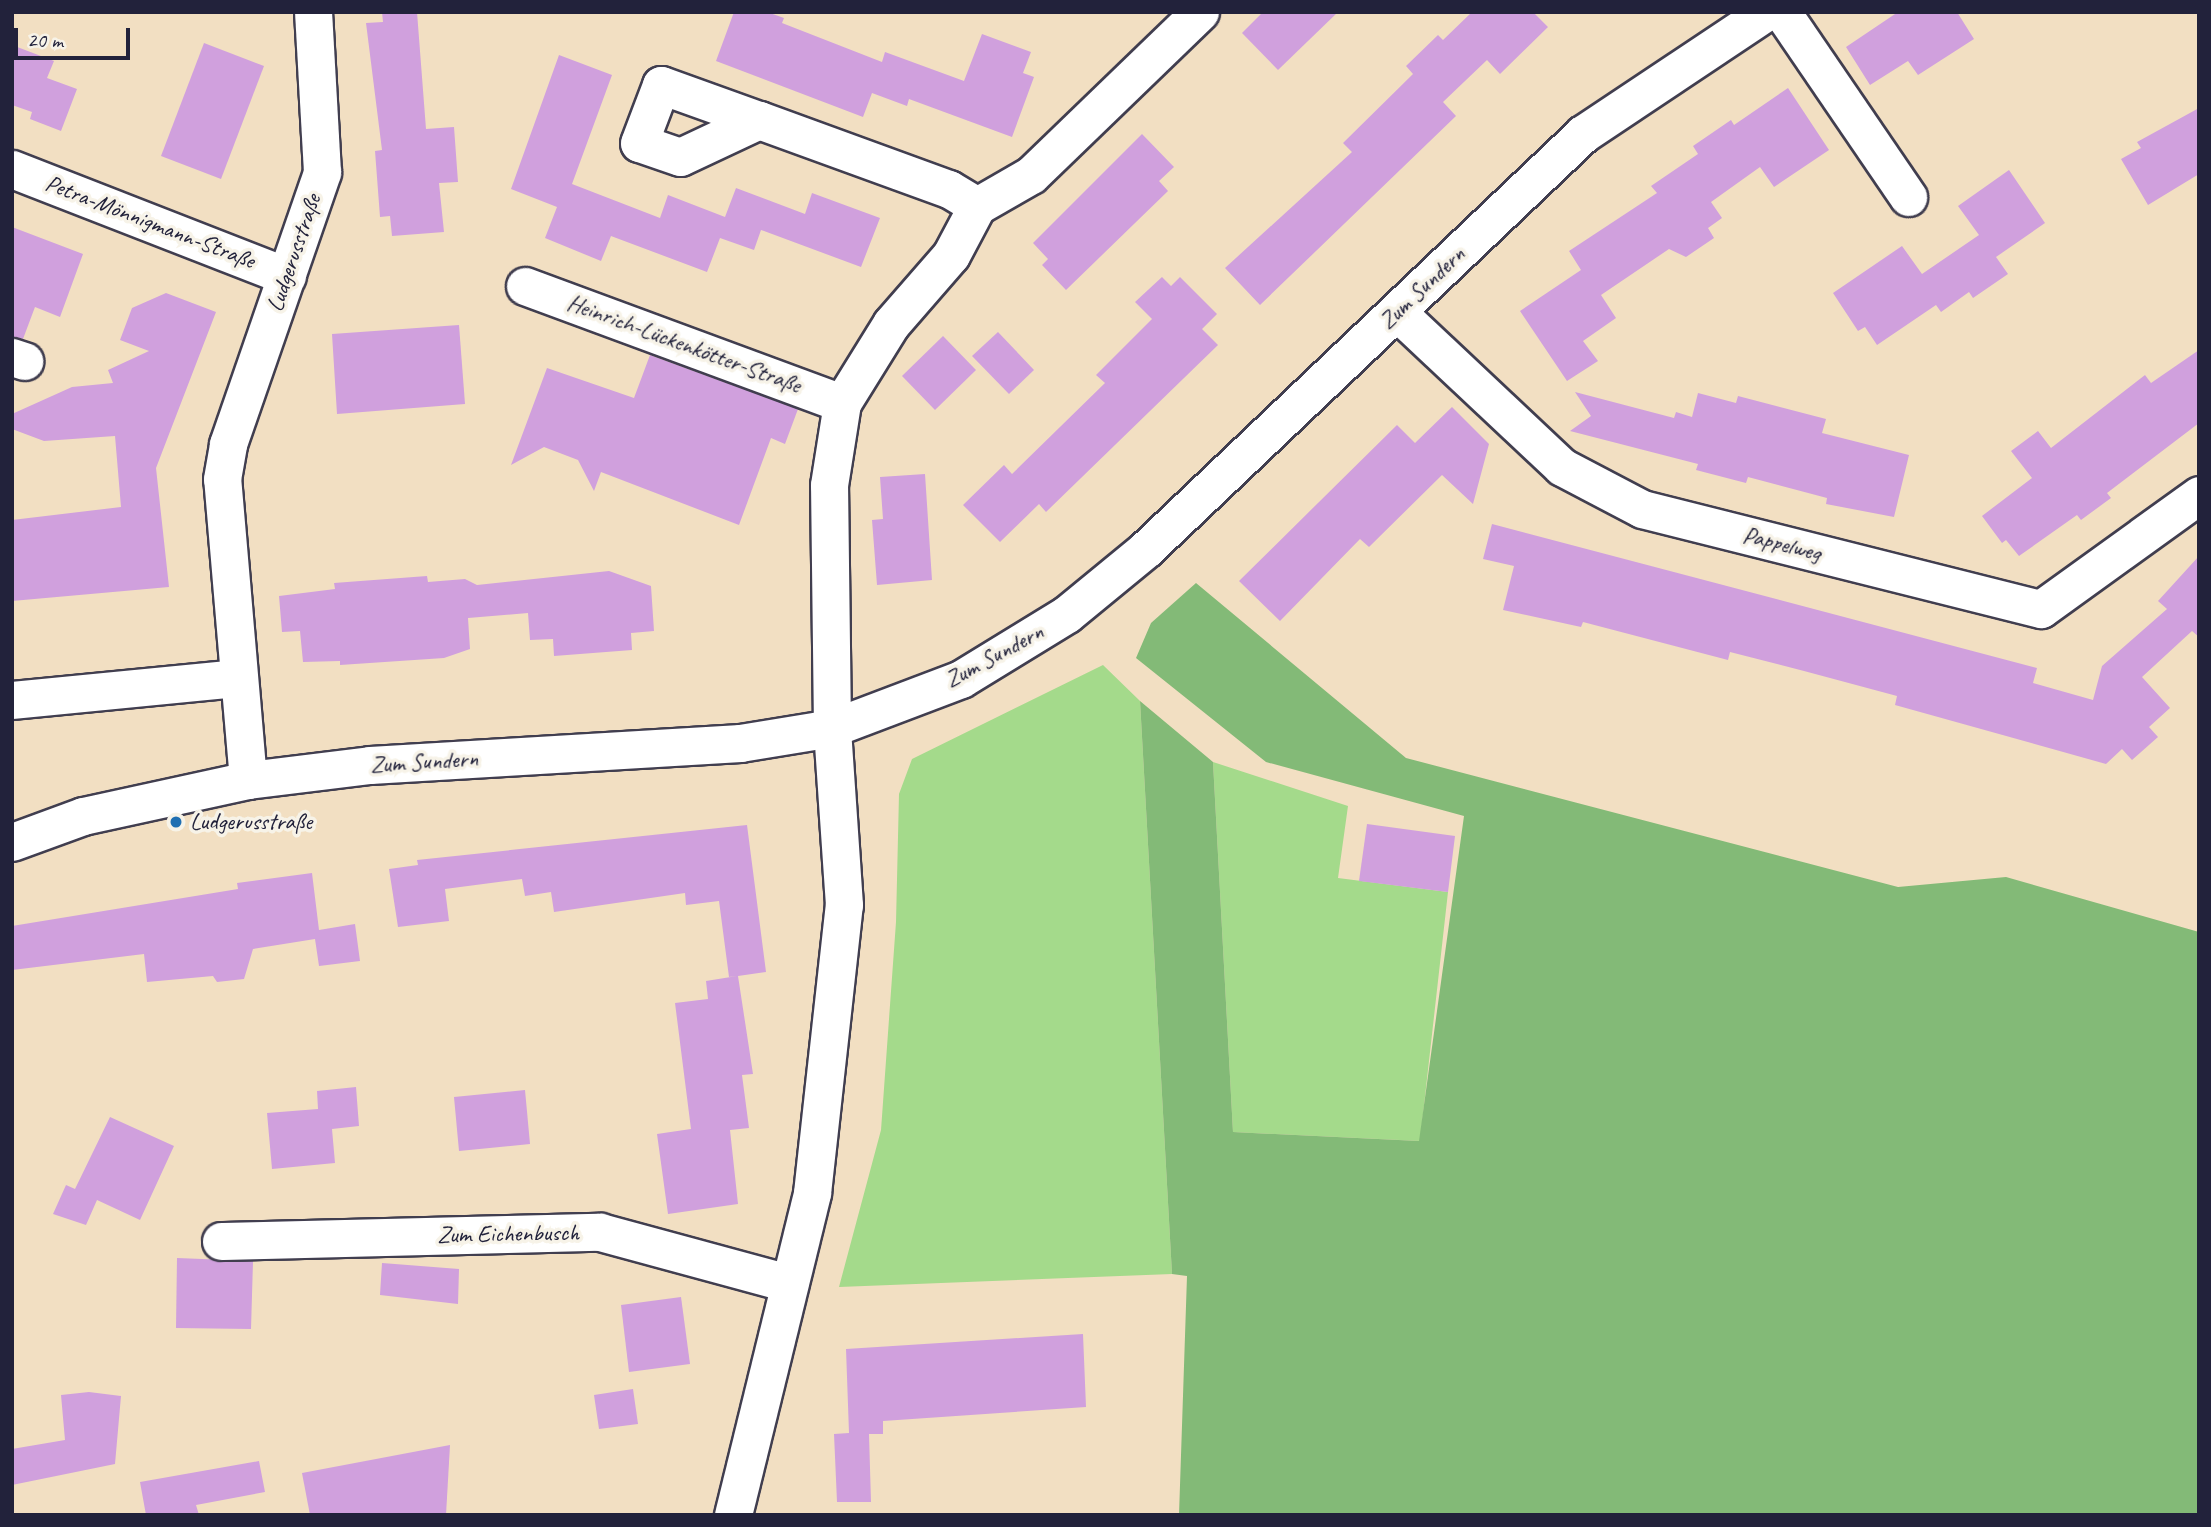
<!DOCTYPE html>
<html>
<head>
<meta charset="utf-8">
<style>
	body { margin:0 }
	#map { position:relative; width:2211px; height:1527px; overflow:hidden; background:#f2dfc2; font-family:Caveat,sans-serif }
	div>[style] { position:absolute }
	.green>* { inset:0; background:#a4da8b }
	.forest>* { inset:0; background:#83ba77 }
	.building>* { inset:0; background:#d0a0dd }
	.roads { filter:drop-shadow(2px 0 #413e4f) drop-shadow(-2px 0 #413e4f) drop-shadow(0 2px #413e4f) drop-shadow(0 -2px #413e4f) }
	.minor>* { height:37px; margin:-18.5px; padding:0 18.5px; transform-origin:18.5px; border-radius:18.5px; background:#fff }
	.dots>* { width:19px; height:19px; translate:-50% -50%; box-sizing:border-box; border:4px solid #f7f3e8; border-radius:50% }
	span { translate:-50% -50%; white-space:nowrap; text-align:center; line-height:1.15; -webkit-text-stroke:7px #f7f3e8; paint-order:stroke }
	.street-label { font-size:24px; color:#22223b }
	.poi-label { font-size:24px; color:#22223b }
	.left { translate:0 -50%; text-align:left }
	.frame { position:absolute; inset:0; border:14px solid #22223b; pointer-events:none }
	.scale { position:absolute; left:14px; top:28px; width:116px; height:32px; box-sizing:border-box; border:4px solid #22223b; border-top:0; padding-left:9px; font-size:21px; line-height:24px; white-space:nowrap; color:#22223b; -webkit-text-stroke:5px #f7f3e8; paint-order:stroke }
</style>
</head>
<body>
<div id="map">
	<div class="green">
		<i style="clip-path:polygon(1103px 665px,1140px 701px,1172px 1274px,839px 1287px,881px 1130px,896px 922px,899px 794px,912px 759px)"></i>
		<i style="clip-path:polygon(1213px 762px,1348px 806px,1338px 878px,1448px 892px,1420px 1141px,1233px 1132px)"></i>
	</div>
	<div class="forest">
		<i style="clip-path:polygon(1196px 583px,1406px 758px,1898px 887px,2006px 877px,2199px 932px,2199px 1515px,1179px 1515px,1187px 1276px,1172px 1274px,1140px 701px,1213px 762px,1233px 1132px,1419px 1141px,1464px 816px,1266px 762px,1136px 658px,1151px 623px)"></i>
	</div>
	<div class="building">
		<i style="clip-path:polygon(382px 12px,417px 12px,426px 129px,454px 127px,458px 182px,439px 183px,444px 232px,392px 236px,390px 216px,380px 217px,375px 151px,382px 150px,366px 23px,383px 22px)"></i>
		<i style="clip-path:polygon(734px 12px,767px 12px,784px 18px,782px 23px,882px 62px,885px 52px,964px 81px,982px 34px,1031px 52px,1023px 73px,1034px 77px,1012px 137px,909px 99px,907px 106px,872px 93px,863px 117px,716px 61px)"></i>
		<i style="clip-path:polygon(1263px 12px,1338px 12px,1278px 70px,1242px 33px)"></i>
		<i style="clip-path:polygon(1472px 12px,1533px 12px,1548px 27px,1500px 74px,1487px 60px,1443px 102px,1456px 116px,1260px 305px,1225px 268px,1352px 152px,1343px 143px,1413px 74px,1406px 66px,1438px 35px,1443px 40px)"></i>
		<i style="clip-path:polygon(1898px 12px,1957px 12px,1974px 39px,1918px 75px,1908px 61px,1870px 85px,1846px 47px)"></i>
		<i style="clip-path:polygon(204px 43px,264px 66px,221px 179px,161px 156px)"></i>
		<i style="clip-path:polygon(12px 45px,54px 61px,47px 78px,77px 89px,61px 131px,30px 119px,32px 112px,12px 105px)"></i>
		<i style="clip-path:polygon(559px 55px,612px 75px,572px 184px,660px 218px,668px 195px,725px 217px,736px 188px,805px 214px,812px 193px,880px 218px,861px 267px,761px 230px,754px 250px,720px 238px,707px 272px,611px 236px,601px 261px,545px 238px,557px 207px,511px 189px)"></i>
		<i style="clip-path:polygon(1788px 88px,1829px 150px,1774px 187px,1760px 167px,1711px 202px,1722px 218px,1708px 228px,1714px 238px,1686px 257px,1669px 249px,1601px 295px,1616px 318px,1583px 341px,1598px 361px,1567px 381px,1520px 311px,1581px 270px,1569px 251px,1657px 193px,1651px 186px,1698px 154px,1693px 146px,1731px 120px,1734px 125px)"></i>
		<i style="clip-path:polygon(2199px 108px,2199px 174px,2148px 205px,2121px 159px,2141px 148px,2137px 142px)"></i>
		<i style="clip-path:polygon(1142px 134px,1174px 167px,1159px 181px,1168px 191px,1066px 290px,1042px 265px,1048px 259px,1033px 243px)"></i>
		<i style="clip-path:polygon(2009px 170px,2045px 223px,1996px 257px,2008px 274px,1973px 298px,1969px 292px,1941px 312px,1936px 305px,1877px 345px,1865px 327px,1858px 331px,1833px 293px,1902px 246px,1922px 274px,1979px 235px,1958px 206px)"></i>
		<i style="clip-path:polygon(12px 227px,83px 254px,60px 317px,35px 307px,23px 339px,12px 337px)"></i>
		<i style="clip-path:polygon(1162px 277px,1171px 286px,1180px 277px,1217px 314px,1202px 329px,1218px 345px,1046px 512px,1039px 504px,1000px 542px,963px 505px,1004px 465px,1012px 474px,1105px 383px,1096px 375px,1152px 319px,1135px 302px)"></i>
		<i style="clip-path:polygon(166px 293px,216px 312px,156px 468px,169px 587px,12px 601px,12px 520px,121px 507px,115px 436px,44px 441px,12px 429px,12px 414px,72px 387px,113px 383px,108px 370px,149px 351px,120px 340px,132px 308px)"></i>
		<i style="clip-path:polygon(459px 325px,465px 404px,337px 414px,332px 334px)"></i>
		<i style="clip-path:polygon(998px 332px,1034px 370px,1009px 394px,972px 356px)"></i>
		<i style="clip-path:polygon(943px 336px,976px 370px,935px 410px,902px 376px)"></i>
		<i style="clip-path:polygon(2199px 350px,2199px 423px,2107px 493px,2111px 498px,2081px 520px,2077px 515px,2019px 556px,2006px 540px,2002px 543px,1982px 516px,2032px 478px,2011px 451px,2038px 431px,2051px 448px,2145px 375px,2151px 383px)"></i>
		<i style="clip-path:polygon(650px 355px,798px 409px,785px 444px,771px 438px,739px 525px,601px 472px,594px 491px,578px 460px,544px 447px,511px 465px,547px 368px,634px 398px)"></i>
		<i style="clip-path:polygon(1575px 392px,1674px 418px,1676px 412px,1692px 417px,1698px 393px,1736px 403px,1738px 396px,1826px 419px,1822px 433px,1909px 455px,1894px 517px,1826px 504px,1827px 498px,1748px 477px,1746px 483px,1696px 470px,1698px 464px,1570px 431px,1591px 416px)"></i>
		<i style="clip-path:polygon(1452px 407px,1489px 444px,1473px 504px,1442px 475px,1369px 547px,1360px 539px,1280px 621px,1239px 581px,1397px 425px,1415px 443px)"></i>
		<i style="clip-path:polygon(925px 474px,932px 580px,877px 585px,872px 520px,883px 519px,880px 477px)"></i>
		<i style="clip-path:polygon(1492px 524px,2037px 668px,2033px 683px,2093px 700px,2102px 666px,2167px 609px,2158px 601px,2199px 556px,2199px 637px,2192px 631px,2142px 677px,2170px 708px,2149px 727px,2158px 737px,2132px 760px,2122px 749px,2106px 764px,1895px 705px,1897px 696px,1804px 671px,1730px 652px,1728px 660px,1583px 622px,1581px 627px,1503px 610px,1514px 566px,1483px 559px)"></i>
		<i style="clip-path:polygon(609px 571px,651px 586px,654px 631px,631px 633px,632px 650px,554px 656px,553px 639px,530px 640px,528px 613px,468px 618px,470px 649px,444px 658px,340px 665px,340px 661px,303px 662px,300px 631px,282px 632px,279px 596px,335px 589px,334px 583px,427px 576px,428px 582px,465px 579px,477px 585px)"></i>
		<i style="clip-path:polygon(1367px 824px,1455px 836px,1448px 892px,1359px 881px)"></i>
		<i style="clip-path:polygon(747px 825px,766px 972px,738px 976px,753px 1074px,742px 1075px,749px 1128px,730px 1130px,738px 1204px,668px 1214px,657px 1134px,691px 1129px,675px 1003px,708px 999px,706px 981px,737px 976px,729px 977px,719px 901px,686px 905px,685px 893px,554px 912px,551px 892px,525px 896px,522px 879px,445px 889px,449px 921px,398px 927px,389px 869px,418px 865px,417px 860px)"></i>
		<i style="clip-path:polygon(312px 873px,319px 930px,355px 924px,360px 961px,319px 966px,315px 939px,253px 949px,244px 979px,217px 982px,213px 976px,147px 982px,144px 954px,12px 970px,12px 926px,238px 889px,237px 883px)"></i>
		<i style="clip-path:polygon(356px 1087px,359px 1126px,332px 1129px,335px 1163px,272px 1169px,267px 1113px,318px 1109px,317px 1091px)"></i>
		<i style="clip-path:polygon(525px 1090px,530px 1144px,459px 1151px,454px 1097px)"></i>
		<i style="clip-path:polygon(110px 1117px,174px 1146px,140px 1220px,97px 1200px,86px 1225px,53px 1214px,66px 1185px,75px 1189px)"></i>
		<i style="clip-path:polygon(177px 1258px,253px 1261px,251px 1329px,176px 1328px)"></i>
		<i style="clip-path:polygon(382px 1263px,459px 1269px,458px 1304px,380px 1295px)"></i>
		<i style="clip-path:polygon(681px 1297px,690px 1364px,629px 1372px,621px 1305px)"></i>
		<i style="clip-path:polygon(1083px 1334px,1086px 1407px,883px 1421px,883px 1434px,869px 1434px,871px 1502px,837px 1502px,834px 1434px,849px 1433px,846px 1349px)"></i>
		<i style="clip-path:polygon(633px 1389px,638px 1424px,599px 1429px,594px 1395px)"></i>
		<i style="clip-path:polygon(89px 1392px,121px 1396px,115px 1464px,12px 1485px,12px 1449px,65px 1440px,61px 1395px)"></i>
		<i style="clip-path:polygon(450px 1445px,446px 1515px,310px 1515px,302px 1473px)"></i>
		<i style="clip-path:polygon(259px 1461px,265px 1492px,196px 1505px,199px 1515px,146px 1515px,140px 1482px)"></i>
	</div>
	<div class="roads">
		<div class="minor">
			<i style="left:1782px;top:12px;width:224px;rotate:55.7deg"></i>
			<i style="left:759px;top:120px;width:87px;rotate:154.9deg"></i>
			<i style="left:680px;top:157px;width:43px;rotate:-161.1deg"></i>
			<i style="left:639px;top:143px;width:62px;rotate:-69.2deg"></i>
			<i style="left:661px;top:85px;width:104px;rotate:19.7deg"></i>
			<i style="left:759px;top:120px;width:202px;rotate:20deg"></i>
			<i style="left:949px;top:189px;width:33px;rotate:31deg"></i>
			<i style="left:12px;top:169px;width:295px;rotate:21.3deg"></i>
			<i style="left:525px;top:286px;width:338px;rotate:20.3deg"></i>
			<i style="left:1397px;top:312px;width:226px;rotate:43.2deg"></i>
			<i style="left:1562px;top:467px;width:90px;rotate:27.7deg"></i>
			<i style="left:1642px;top:509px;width:411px;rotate:14.1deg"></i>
			<i style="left:2041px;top:609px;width:195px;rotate:-35.8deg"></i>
			<i style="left:12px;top:357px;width:13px;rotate:18deg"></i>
			<i style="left:12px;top:700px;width:227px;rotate:-5.6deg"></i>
			<i style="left:248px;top:780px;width:302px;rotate:-94.9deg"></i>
			<i style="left:222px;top:479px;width:36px;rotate:-80deg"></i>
			<i style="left:228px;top:444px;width:288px;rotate:-70.9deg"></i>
			<i style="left:322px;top:172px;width:160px;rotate:-93.2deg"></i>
			<i style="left:12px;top:842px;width:76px;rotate:-20.1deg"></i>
			<i style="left:83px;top:816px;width:169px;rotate:-12.3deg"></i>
			<i style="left:248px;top:780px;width:123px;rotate:-7deg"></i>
			<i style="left:370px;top:765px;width:371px;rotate:-3.4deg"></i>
			<i style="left:740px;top:743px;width:93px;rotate:-9.3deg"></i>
			<i style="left:832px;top:728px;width:138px;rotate:-20.8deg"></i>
			<i style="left:961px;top:679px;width:124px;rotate:-31.5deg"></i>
			<i style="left:1067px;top:614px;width:102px;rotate:-39.4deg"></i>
			<i style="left:1146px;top:549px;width:603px;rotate:-43.52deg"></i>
			<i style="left:1583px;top:134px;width:220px;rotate:-33.7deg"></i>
			<i style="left:221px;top:1241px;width:379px;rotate:-1.4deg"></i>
			<i style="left:600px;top:1232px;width:195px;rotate:15.2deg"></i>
			<i style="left:733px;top:1515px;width:332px;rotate:-76.2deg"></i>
			<i style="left:812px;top:1193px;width:290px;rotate:-83.7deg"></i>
			<i style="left:844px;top:905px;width:177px;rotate:-93.9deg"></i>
			<i style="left:832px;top:728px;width:243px;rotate:-90.7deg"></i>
			<i style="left:829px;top:485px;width:83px;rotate:-81deg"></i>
			<i style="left:842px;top:403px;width:93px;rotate:-58.2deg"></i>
			<i style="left:891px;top:324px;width:91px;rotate:-49deg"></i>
			<i style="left:951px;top:255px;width:55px;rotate:-62deg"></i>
			<i style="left:977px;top:206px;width:62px;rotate:-29.9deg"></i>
			<i style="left:1031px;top:175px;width:235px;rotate:-44deg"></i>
		</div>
	</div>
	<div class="dots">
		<i style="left:176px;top:822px;background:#1f6fb2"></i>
	</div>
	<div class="street-label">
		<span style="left:150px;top:222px;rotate:21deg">Petra-Mönnigmann-Straße</span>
		<span style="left:294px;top:253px;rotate:-71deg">Ludgerusstraße</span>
		<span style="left:1422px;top:288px;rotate:-44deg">Zum Sundern</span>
		<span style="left:684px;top:344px;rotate:20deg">Heinrich-Lückenkötter-Straße</span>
		<span style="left:1782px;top:544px;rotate:14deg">Pappelweg</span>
		<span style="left:994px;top:656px;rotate:-29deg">Zum Sundern</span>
		<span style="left:424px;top:762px;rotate:-4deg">Zum Sundern</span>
		<span style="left:508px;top:1234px;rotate:-1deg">Zum Eichenbusch</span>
	</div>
	<div class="poi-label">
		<span class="left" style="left:190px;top:822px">Ludgerusstraße</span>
	</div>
	<div class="frame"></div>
	<div class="scale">20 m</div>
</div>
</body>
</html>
